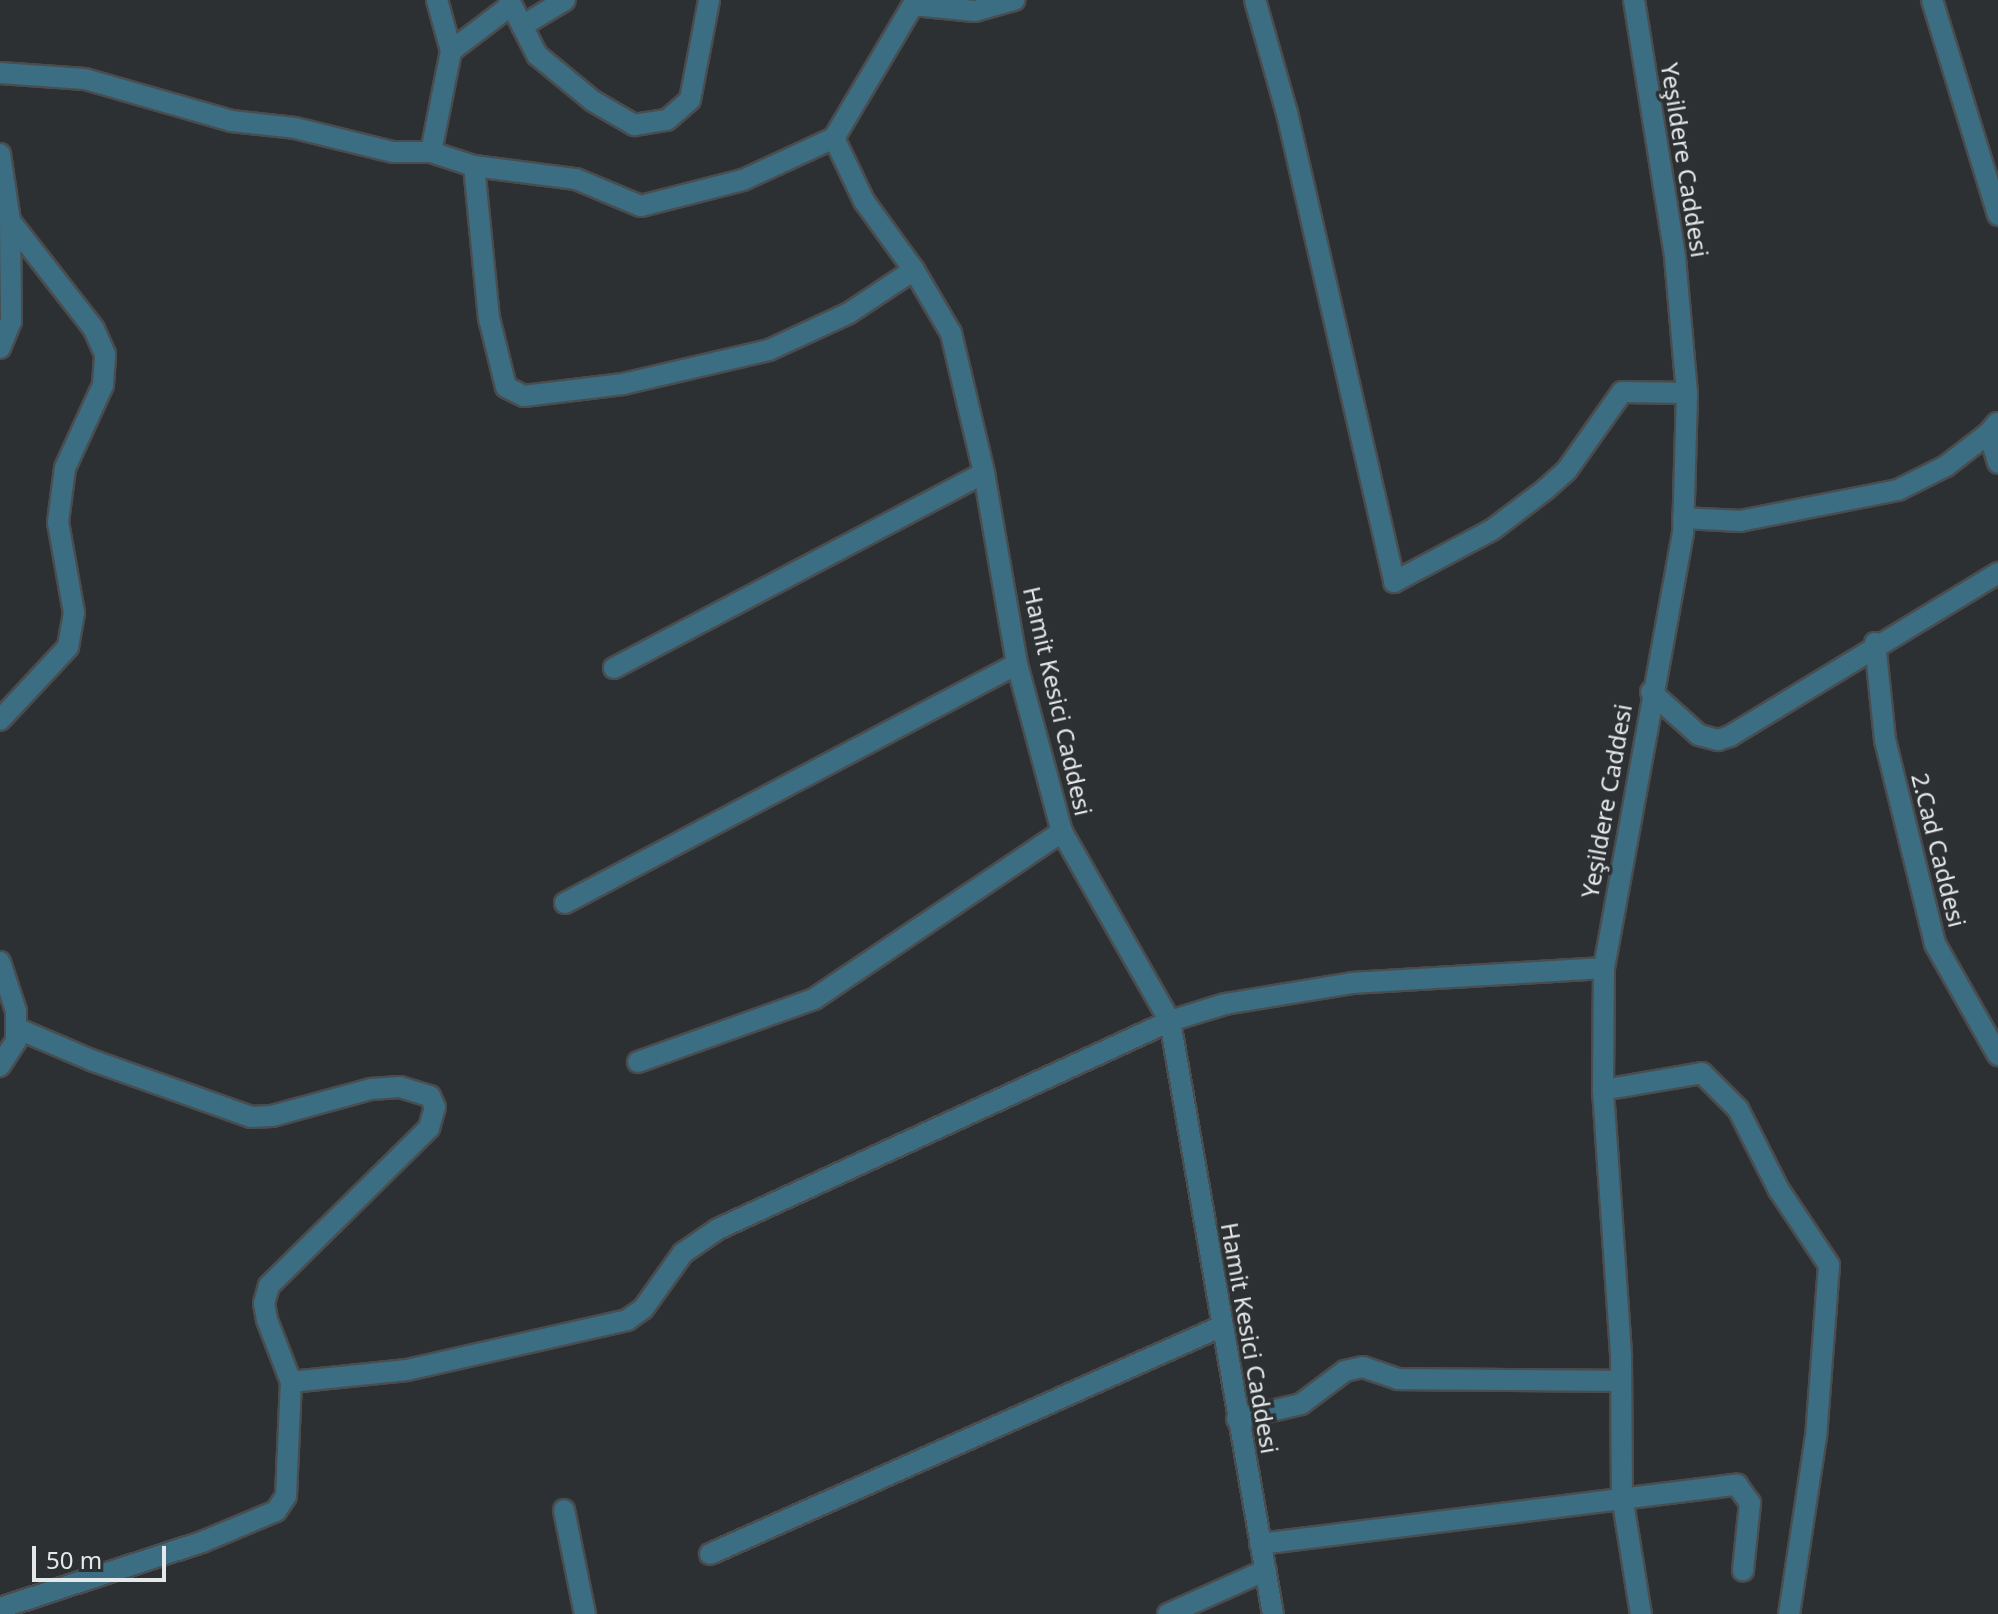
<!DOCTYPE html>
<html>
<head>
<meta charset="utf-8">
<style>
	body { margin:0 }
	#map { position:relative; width:1998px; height:1614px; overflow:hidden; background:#2c3032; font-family:"Noto Sans",sans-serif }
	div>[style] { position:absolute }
	.roads { filter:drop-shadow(2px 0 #4a4d4f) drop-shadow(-2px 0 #4a4d4f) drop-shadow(0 2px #4a4d4f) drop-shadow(0 -2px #4a4d4f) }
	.minor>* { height:20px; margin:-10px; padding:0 10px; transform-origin:10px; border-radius:10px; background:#3c6e83 }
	span { translate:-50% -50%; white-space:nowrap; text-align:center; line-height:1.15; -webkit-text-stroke:7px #2c3032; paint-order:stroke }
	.street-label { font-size:24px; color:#e5e8e9 }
	.scale { position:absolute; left:32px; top:1546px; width:134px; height:36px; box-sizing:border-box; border:4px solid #e5e8e9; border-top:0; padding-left:10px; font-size:24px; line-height:28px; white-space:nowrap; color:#e5e8e9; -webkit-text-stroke:6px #2c3032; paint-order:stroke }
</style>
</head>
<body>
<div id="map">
	<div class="roads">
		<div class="minor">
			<i style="left:437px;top:0;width:53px;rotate:74.6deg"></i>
			<i style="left:509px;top:0;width:62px;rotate:63deg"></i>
			<i style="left:537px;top:55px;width:72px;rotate:39.4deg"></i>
			<i style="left:593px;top:101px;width:48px;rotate:30.3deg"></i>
			<i style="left:634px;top:125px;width:33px;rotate:-9deg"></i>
			<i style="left:667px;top:120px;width:30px;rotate:-41deg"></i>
			<i style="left:690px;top:100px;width:102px;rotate:-79.2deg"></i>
			<i style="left:1255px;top:0;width:117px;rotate:74.2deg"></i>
			<i style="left:1287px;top:113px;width:481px;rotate:77.1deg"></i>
			<i style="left:1394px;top:582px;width:111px;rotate:-28deg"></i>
			<i style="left:1492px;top:530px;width:68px;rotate:-37.2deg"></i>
			<i style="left:1546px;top:489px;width:28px;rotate:-42deg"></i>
			<i style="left:1567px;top:470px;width:95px;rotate:-54.8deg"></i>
			<i style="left:1622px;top:392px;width:65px;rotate:0.9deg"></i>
			<i style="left:1634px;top:0;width:260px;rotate:80.9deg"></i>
			<i style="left:1675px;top:257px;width:137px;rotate:85deg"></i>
			<i style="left:1687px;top:393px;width:140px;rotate:91.6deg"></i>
			<i style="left:1683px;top:533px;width:442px;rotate:100.3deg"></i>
			<i style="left:1604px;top:968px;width:122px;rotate:90.5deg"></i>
			<i style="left:1603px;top:1090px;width:268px;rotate:86.1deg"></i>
			<i style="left:1621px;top:1357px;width:139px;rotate:89.6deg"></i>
			<i style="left:1622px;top:1496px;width:120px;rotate:80.9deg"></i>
			<i style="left:1932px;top:0;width:225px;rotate:72.9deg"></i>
			<i style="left:913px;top:5px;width:62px;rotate:5.5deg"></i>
			<i style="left:975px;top:11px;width:41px;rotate:-15.8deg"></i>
			<i style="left:522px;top:26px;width:50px;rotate:-31.2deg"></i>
			<i style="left:0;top:73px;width:85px;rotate:4deg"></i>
			<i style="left:85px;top:79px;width:152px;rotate:16deg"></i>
			<i style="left:231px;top:121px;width:64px;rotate:6.2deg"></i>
			<i style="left:295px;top:128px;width:101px;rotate:13.8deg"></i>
			<i style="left:393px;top:152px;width:38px"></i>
			<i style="left:431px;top:152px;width:45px;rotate:18deg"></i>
			<i style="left:474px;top:166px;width:103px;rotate:7.3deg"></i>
			<i style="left:576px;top:179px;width:70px;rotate:22.6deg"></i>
			<i style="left:641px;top:206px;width:105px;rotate:-14.3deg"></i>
			<i style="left:743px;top:180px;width:100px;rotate:-24.8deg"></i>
			<i style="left:834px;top:138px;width:70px;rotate:64.5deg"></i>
			<i style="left:864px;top:201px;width:85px;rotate:54.1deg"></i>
			<i style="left:914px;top:270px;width:73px;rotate:59.6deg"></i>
			<i style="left:951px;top:333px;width:144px;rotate:76.7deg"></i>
			<i style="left:984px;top:473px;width:194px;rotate:80.2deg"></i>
			<i style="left:1017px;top:664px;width:174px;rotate:75deg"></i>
			<i style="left:1062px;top:832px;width:218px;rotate:60.3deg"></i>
			<i style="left:1170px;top:1021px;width:602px;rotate:80.15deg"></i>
			<i style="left:834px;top:138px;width:161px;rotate:-59.3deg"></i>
			<i style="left:431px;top:152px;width:103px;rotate:-78.8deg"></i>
			<i style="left:451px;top:51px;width:74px;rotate:-37.3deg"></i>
			<i style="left:0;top:154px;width:68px;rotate:81.5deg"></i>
			<i style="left:10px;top:221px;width:100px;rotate:89.4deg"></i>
			<i style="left:11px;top:321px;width:29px;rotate:112deg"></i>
			<i style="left:474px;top:166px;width:153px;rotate:84.4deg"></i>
			<i style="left:489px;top:318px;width:71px;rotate:76.2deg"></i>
			<i style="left:506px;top:387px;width:20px;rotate:27deg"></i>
			<i style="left:524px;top:396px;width:100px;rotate:-6.9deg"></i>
			<i style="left:623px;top:384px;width:150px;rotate:-13.1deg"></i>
			<i style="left:769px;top:350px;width:88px;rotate:-24.8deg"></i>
			<i style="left:849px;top:313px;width:78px;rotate:-33.5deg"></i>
			<i style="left:1997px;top:423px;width:13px;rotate:129deg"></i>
			<i style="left:1989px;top:433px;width:31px;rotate:73deg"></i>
			<i style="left:1683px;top:518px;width:57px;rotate:3deg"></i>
			<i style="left:1740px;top:521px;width:161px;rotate:-11.1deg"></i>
			<i style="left:1898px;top:490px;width:54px;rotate:-26.6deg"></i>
			<i style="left:1946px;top:466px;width:54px;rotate:-37.5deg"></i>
			<i style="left:1875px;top:643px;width:98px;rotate:84.1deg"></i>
			<i style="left:1885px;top:740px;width:210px;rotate:76.2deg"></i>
			<i style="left:1935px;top:944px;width:128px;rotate:60.4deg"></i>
			<i style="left:614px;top:668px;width:418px;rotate:-27.8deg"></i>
			<i style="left:1651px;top:692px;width:64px;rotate:41.9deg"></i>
			<i style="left:1699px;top:735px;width:20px;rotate:15deg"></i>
			<i style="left:1718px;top:740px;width:13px;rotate:-18deg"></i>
			<i style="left:1730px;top:736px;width:314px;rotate:-31.3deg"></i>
			<i style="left:0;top:720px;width:100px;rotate:-47deg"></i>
			<i style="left:68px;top:647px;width:35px;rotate:-80deg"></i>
			<i style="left:74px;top:613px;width:92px;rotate:-100deg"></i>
			<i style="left:58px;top:522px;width:54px;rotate:-82.6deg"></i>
			<i style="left:65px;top:468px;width:91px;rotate:-65.4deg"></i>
			<i style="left:103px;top:385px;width:31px;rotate:-86deg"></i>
			<i style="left:105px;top:354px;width:27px;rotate:-114deg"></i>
			<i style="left:94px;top:329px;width:137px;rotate:-127.9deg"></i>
			<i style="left:565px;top:903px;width:511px;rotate:-27.87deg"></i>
			<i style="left:0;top:962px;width:52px;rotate:71.9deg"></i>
			<i style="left:16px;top:1011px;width:30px;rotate:90deg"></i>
			<i style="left:16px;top:1041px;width:30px;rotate:123deg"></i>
			<i style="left:16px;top:1028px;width:82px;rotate:23.1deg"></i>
			<i style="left:91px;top:1060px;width:170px;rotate:19.6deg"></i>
			<i style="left:251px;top:1117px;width:21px;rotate:-3deg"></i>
			<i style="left:272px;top:1116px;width:103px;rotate:-15.3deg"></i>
			<i style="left:371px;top:1089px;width:29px;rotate:-4deg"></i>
			<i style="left:400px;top:1087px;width:31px;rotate:17deg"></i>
			<i style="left:430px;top:1096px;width:12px;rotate:66deg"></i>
			<i style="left:435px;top:1107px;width:22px;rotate:106deg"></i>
			<i style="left:429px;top:1128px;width:225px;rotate:135.4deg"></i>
			<i style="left:269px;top:1286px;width:18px;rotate:106deg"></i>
			<i style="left:264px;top:1303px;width:17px;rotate:80deg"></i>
			<i style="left:267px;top:1320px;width:66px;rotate:68.8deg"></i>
			<i style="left:638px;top:1062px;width:187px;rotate:-19.7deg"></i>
			<i style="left:814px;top:999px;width:299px;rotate:-34deg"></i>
			<i style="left:1603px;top:1090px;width:100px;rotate:-9.7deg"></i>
			<i style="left:1702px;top:1073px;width:51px;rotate:45deg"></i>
			<i style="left:1738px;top:1109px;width:91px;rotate:63.2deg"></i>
			<i style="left:1779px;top:1190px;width:90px;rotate:56.3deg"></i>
			<i style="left:1829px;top:1265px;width:171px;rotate:94.3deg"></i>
			<i style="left:1816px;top:1436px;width:180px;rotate:98.6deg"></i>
			<i style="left:1237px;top:1419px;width:66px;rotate:-13.2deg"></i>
			<i style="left:1301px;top:1404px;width:55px;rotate:-36.9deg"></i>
			<i style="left:1345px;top:1371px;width:18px;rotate:-13deg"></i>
			<i style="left:1363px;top:1367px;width:37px;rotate:19deg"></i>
			<i style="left:1398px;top:1379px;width:223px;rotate:0.5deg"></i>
			<i style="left:564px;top:1510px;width:106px;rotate:78.6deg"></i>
			<i style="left:1260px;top:1544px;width:481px;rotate:-7.1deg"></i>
			<i style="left:1737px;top:1485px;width:22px;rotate:54deg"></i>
			<i style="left:1750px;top:1503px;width:68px;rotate:95.9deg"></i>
			<i style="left:710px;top:1554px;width:558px;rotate:-23.99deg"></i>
			<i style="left:0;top:1608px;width:213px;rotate:-18.1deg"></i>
			<i style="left:202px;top:1542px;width:80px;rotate:-22.7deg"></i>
			<i style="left:276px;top:1511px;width:18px;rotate:-56deg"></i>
			<i style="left:286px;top:1496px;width:114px;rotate:-87.5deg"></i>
			<i style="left:291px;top:1382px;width:117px;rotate:-5.9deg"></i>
			<i style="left:407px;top:1370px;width:226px;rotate:-12.8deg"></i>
			<i style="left:627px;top:1320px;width:19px;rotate:-35deg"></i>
			<i style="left:643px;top:1309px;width:69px;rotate:-54.5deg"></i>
			<i style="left:683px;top:1253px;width:42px;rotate:-34.4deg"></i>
			<i style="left:718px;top:1229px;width:498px;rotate:-24.7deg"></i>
			<i style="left:1170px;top:1021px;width:58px;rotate:-17.2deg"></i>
			<i style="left:1225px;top:1004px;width:130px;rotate:-9.3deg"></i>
			<i style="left:1353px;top:983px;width:251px;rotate:-3.4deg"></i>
			<i style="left:1168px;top:1614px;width:107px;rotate:-24.2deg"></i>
		</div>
	</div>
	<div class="street-label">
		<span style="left:1685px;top:160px;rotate:81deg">Yeşildere Caddesi</span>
		<span style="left:1058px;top:701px;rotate:77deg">Hamit Kesici Caddesi</span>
		<span style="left:1606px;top:801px;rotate:-80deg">Yeşildere Caddesi</span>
		<span style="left:1939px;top:850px;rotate:76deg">2.Cad Caddesi</span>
		<span style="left:1250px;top:1338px;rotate:80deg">Hamit Kesici Caddesi</span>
	</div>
	<div class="scale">50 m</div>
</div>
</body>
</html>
